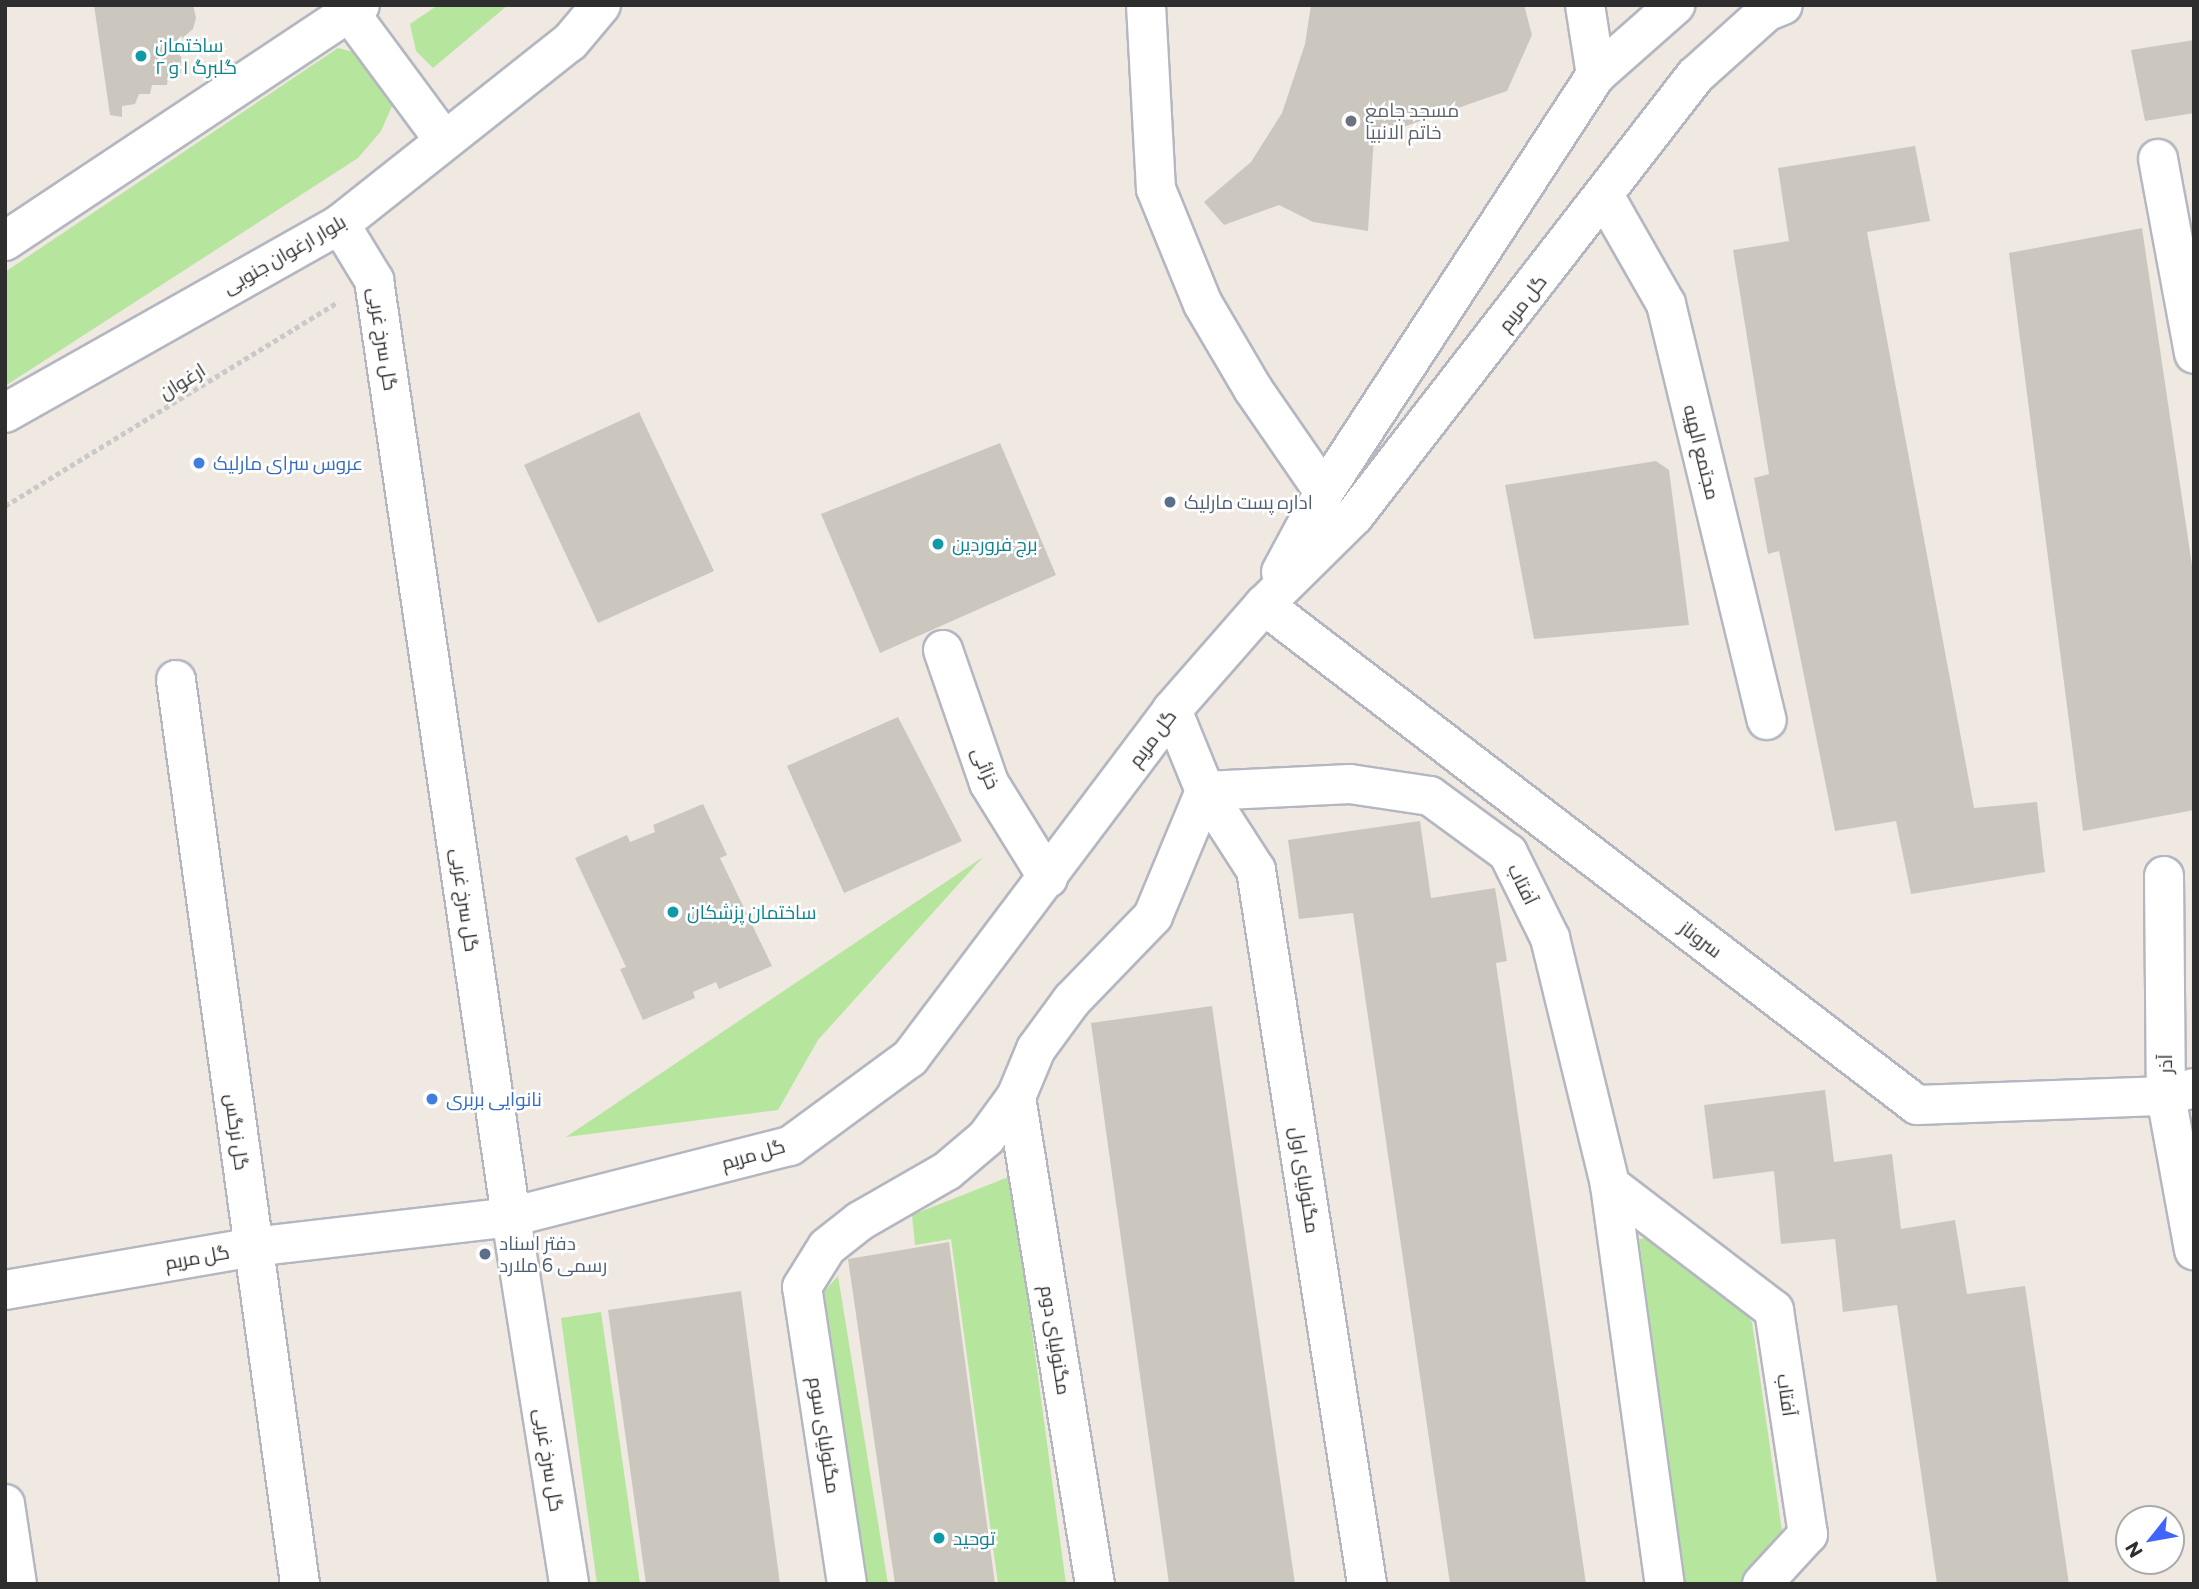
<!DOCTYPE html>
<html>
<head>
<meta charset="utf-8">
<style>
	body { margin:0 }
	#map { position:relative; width:2199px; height:1589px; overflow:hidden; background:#efe9e1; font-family:Commissioner,Cairo,sans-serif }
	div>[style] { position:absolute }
	.green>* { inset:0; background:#b6e59e }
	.building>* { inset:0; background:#cbc7bf }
	.path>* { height:4.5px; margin-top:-2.25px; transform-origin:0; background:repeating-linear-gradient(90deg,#c9c9c9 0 5px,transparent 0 8.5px) }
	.roads { filter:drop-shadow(2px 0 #b4b7c1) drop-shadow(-2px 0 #b4b7c1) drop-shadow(0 2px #b4b7c1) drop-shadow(0 -2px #b4b7c1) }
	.minor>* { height:38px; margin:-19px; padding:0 19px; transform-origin:19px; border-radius:19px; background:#fff }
	.dots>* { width:19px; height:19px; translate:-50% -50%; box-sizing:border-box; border:4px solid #fff; border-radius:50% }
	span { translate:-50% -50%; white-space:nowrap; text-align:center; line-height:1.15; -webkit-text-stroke:5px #fff; paint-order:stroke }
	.culture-label { font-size:19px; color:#0d838f }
	.left { translate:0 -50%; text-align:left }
	.worship-label { font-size:19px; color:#5b616d }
	.street-label { font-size:19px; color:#2e2e2e }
	.shop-label { font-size:19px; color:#366cbe }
	.service-label { font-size:19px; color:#4e5e75 }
	.frame { position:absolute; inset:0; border:7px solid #2e2e2e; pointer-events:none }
	.north { position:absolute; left:2115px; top:1505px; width:70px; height:70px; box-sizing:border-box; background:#fff; border:2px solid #ababab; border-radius:50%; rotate:239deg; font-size:19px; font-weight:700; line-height:28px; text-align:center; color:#2e2e2e }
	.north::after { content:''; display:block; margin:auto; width:24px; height:32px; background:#4264fb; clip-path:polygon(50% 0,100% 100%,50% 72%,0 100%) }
</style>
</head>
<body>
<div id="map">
	<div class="green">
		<i style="clip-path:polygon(438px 5px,508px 5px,433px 68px,416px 51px,410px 24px)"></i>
		<i style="clip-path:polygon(338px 48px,362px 54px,393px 104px,381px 131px,358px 158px,5px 386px,5px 272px)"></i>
		<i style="clip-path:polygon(983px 857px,818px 1040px,778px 1110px,566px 1137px)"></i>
		<i style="clip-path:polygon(1011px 1176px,1066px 1584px,998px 1584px,951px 1239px,915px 1245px,912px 1215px)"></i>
		<i style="clip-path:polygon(1660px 1236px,1727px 1288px,1752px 1322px,1783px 1538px,1745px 1584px,1685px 1584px,1639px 1239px)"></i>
		<i style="clip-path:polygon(838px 1276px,888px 1584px,867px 1584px,822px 1294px)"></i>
		<i style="clip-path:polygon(601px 1312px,640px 1584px,597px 1584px,561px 1318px)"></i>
	</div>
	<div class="building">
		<i style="clip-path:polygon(94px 5px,193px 5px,196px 18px,193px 29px,181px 39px,181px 73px,168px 77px,167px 85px,152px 85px,150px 94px,139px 94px,135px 104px,122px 106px,122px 117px,110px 115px)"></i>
		<i style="clip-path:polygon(1311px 5px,1524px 5px,1532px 35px,1507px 91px,1374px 137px,1368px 231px,1313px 222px,1279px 205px,1224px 225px,1204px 202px,1251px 162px,1282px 113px,1305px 44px)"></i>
		<i style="clip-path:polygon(2194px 40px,2194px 113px,2145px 121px,2131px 50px)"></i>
		<i style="clip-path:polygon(1915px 146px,1930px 221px,1867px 232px,1974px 808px,2037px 802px,2045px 872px,1911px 894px,1896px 821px,1835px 831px,1779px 551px,1768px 554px,1754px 478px,1769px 474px,1733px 250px,1789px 241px,1778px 168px)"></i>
		<i style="clip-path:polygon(2142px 228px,2194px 579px,2194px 810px,2083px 831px,2009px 253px)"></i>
		<i style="clip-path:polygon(639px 412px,714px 571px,598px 623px,524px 465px)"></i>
		<i style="clip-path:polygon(1000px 443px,1056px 575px,880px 653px,821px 514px)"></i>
		<i style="clip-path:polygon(1656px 461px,1669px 470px,1689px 625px,1534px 639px,1505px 485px)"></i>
		<i style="clip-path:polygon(898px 717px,962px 841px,844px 893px,787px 766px)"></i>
		<i style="clip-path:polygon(703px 804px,727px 855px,720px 858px,772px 966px,719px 989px,716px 982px,693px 992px,695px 998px,643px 1020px,620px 969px,626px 967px,575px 858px,627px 835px,630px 842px,655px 832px,653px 825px)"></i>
		<i style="clip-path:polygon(1420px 821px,1431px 898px,1495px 888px,1507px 961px,1496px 963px,1586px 1584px,1450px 1584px,1353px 913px,1299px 919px,1288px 840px)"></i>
		<i style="clip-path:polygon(1212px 1006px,1295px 1584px,1169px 1584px,1091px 1023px)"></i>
		<i style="clip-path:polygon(1825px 1090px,1834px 1162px,1892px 1154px,1901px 1229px,1955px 1220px,1967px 1294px,2025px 1286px,2069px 1584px,1937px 1584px,1897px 1305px,1843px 1312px,1835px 1239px,1781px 1244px,1774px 1171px,1713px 1179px,1704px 1105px)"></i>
		<i style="clip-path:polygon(949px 1242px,995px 1584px,895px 1584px,848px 1259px)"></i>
		<i style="clip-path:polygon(741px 1291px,780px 1584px,646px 1584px,608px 1310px)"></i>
	</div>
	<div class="path">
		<i style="left:5px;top:506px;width:391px;rotate:-31.5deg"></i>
	</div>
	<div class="roads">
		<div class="minor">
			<i style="left:344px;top:5px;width:167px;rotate:53.5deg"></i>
			<i style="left:1146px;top:5px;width:184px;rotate:86.9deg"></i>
			<i style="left:1156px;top:189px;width:124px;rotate:67.8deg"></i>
			<i style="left:1203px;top:304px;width:99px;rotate:59.5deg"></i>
			<i style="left:1253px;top:389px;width:125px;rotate:55.4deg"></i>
			<i style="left:1585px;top:5px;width:71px;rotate:81.1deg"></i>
			<i style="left:2158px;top:159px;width:198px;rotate:79.5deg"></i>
			<i style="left:1605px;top:197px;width:123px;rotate:60.3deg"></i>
			<i style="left:1666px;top:304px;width:428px;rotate:76.4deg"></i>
			<i style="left:340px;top:224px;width:66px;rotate:58.7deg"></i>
			<i style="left:374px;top:280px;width:947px;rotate:81.68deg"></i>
			<i style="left:511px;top:1217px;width:372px;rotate:81deg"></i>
			<i style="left:5px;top:241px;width:426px;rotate:-33.6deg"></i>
			<i style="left:5px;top:413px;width:385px;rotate:-29.4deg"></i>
			<i style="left:340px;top:224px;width:293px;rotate:-38.4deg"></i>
			<i style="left:570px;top:42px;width:48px;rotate:-50deg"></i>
			<i style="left:1281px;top:572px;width:91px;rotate:-61.7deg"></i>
			<i style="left:1324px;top:492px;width:498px;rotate:-56.9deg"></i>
			<i style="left:1596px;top:75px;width:106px;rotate:-41.5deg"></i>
			<i style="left:1264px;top:605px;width:822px;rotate:37.44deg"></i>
			<i style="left:1917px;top:1105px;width:249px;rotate:-2.1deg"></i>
			<i style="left:2166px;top:1096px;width:29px;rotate:-16deg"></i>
			<i style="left:943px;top:650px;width:141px;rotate:70.9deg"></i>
			<i style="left:989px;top:783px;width:112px;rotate:58.2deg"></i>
			<i style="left:176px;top:680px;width:912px;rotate:82.19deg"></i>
			<i style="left:1172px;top:710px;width:87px;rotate:67.8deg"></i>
			<i style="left:1205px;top:791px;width:94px;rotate:57.2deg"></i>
			<i style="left:1256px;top:870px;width:723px;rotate:81.16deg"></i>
			<i style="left:1205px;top:791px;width:145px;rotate:-2.8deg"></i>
			<i style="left:1350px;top:784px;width:81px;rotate:8.5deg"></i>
			<i style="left:1430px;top:796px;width:97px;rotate:36.2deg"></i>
			<i style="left:1508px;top:853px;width:95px;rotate:63.7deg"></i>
			<i style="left:1550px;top:938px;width:254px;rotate:76.3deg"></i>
			<i style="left:1610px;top:1185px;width:403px;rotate:82.2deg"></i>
			<i style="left:2164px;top:876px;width:220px;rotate:89.5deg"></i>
			<i style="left:2166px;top:1096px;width:157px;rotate:79.7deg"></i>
			<i style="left:1016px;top:1097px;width:493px;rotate:80.8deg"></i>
			<i style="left:1610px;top:1185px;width:206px;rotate:37.3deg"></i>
			<i style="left:1774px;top:1310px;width:227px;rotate:81.4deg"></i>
			<i style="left:1808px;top:1534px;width:68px;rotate:132.6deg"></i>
			<i style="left:5px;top:1290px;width:252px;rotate:-9.8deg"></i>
			<i style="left:253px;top:1247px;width:260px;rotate:-6.6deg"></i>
			<i style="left:511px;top:1217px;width:288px;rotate:-14.3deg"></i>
			<i style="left:790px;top:1146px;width:149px;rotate:-36.3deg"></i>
			<i style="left:910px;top:1058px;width:436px;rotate:-53deg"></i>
			<i style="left:1172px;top:710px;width:140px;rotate:-48.8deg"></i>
			<i style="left:1264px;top:605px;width:127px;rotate:-44.7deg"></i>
			<i style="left:1354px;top:516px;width:557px;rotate:-52.22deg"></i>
			<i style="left:1695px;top:76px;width:96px;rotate:-42deg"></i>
			<i style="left:1766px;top:12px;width:18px;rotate:-22deg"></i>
			<i style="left:5px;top:1504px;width:81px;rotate:81.5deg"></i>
			<i style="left:847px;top:1584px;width:300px;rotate:-98.6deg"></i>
			<i style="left:802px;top:1287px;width:47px;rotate:-58deg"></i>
			<i style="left:827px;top:1247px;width:42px;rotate:-38.2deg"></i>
			<i style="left:860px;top:1221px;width:100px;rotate:-29.9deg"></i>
			<i style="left:947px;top:1171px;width:51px;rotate:-40.2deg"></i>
			<i style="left:986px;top:1138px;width:51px;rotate:-53.8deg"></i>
			<i style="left:1016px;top:1097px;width:52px;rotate:-67.4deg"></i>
			<i style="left:1036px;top:1049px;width:61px;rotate:-53.7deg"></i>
			<i style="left:1072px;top:1000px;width:117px;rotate:-46deg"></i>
			<i style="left:1153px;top:916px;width:135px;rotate:-67.4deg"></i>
		</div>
	</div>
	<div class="dots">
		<i style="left:141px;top:56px;background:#0f9aa8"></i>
		<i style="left:1351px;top:121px;background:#6b7280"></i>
		<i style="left:199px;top:463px;background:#3f7fe0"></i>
		<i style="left:1170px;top:502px;background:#5c6f8a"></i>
		<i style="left:938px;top:544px;background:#0f9aa8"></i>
		<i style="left:673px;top:912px;background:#0f9aa8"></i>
		<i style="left:432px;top:1099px;background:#3f7fe0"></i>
		<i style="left:485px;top:1254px;background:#5c6f8a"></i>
		<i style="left:939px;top:1538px;background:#0f9aa8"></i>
	</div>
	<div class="culture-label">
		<span class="left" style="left:155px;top:56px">ساختمان<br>گلبرگ ۱ و ۲</span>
		<span class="left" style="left:952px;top:544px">برج فروردین</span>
		<span class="left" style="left:687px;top:912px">ساختمان پزشکان</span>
		<span class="left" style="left:953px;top:1538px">توحید</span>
	</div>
	<div class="worship-label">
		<span class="left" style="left:1365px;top:121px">مسجد جامع<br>خاتم الانبیا</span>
	</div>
	<div class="street-label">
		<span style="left:284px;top:254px;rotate:-30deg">بلوار ارغوان جنوبی</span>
		<span style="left:1522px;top:303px;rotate:-52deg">گل مریم</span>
		<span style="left:383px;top:339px;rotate:81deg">گل سرخ غربی</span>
		<span style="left:182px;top:381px;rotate:-32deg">ارغوان</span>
		<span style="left:1702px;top:452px;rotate:76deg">مجتمع الهیه</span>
		<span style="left:1152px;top:738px;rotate:-53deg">گل مریم</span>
		<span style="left:986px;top:768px;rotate:67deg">خزائی</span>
		<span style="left:1523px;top:884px;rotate:64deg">آفتاب</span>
		<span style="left:465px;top:900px;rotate:82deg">گل سرخ غربی</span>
		<span style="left:1701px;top:939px;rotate:37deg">سروناز</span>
		<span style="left:2165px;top:1064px;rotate:-90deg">آذر</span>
		<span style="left:237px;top:1132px;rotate:82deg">گل نرگس</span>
		<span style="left:753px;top:1154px;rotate:-16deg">گل مریم</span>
		<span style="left:1305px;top:1180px;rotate:81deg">مگنولیای اول</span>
		<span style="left:197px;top:1257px;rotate:-10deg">گل مریم</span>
		<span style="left:1056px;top:1340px;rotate:81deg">مگنولیای دوم</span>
		<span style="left:1787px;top:1395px;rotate:82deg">آفتاب</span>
		<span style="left:825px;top:1435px;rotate:81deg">مگنولیای سوم</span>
		<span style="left:549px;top:1460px;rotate:81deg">گل سرخ غربی</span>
	</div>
	<div class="shop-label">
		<span class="left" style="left:213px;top:463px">عروس سرای مارلیک</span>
		<span class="left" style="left:446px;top:1099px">نانوایی بربری</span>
	</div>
	<div class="service-label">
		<span class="left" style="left:1184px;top:502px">اداره پست مارلیک</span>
		<span class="left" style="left:499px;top:1254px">دفتر اسناد<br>رسمی 6 ملارد</span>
	</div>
	<div class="frame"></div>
	<div class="north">N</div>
</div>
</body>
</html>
